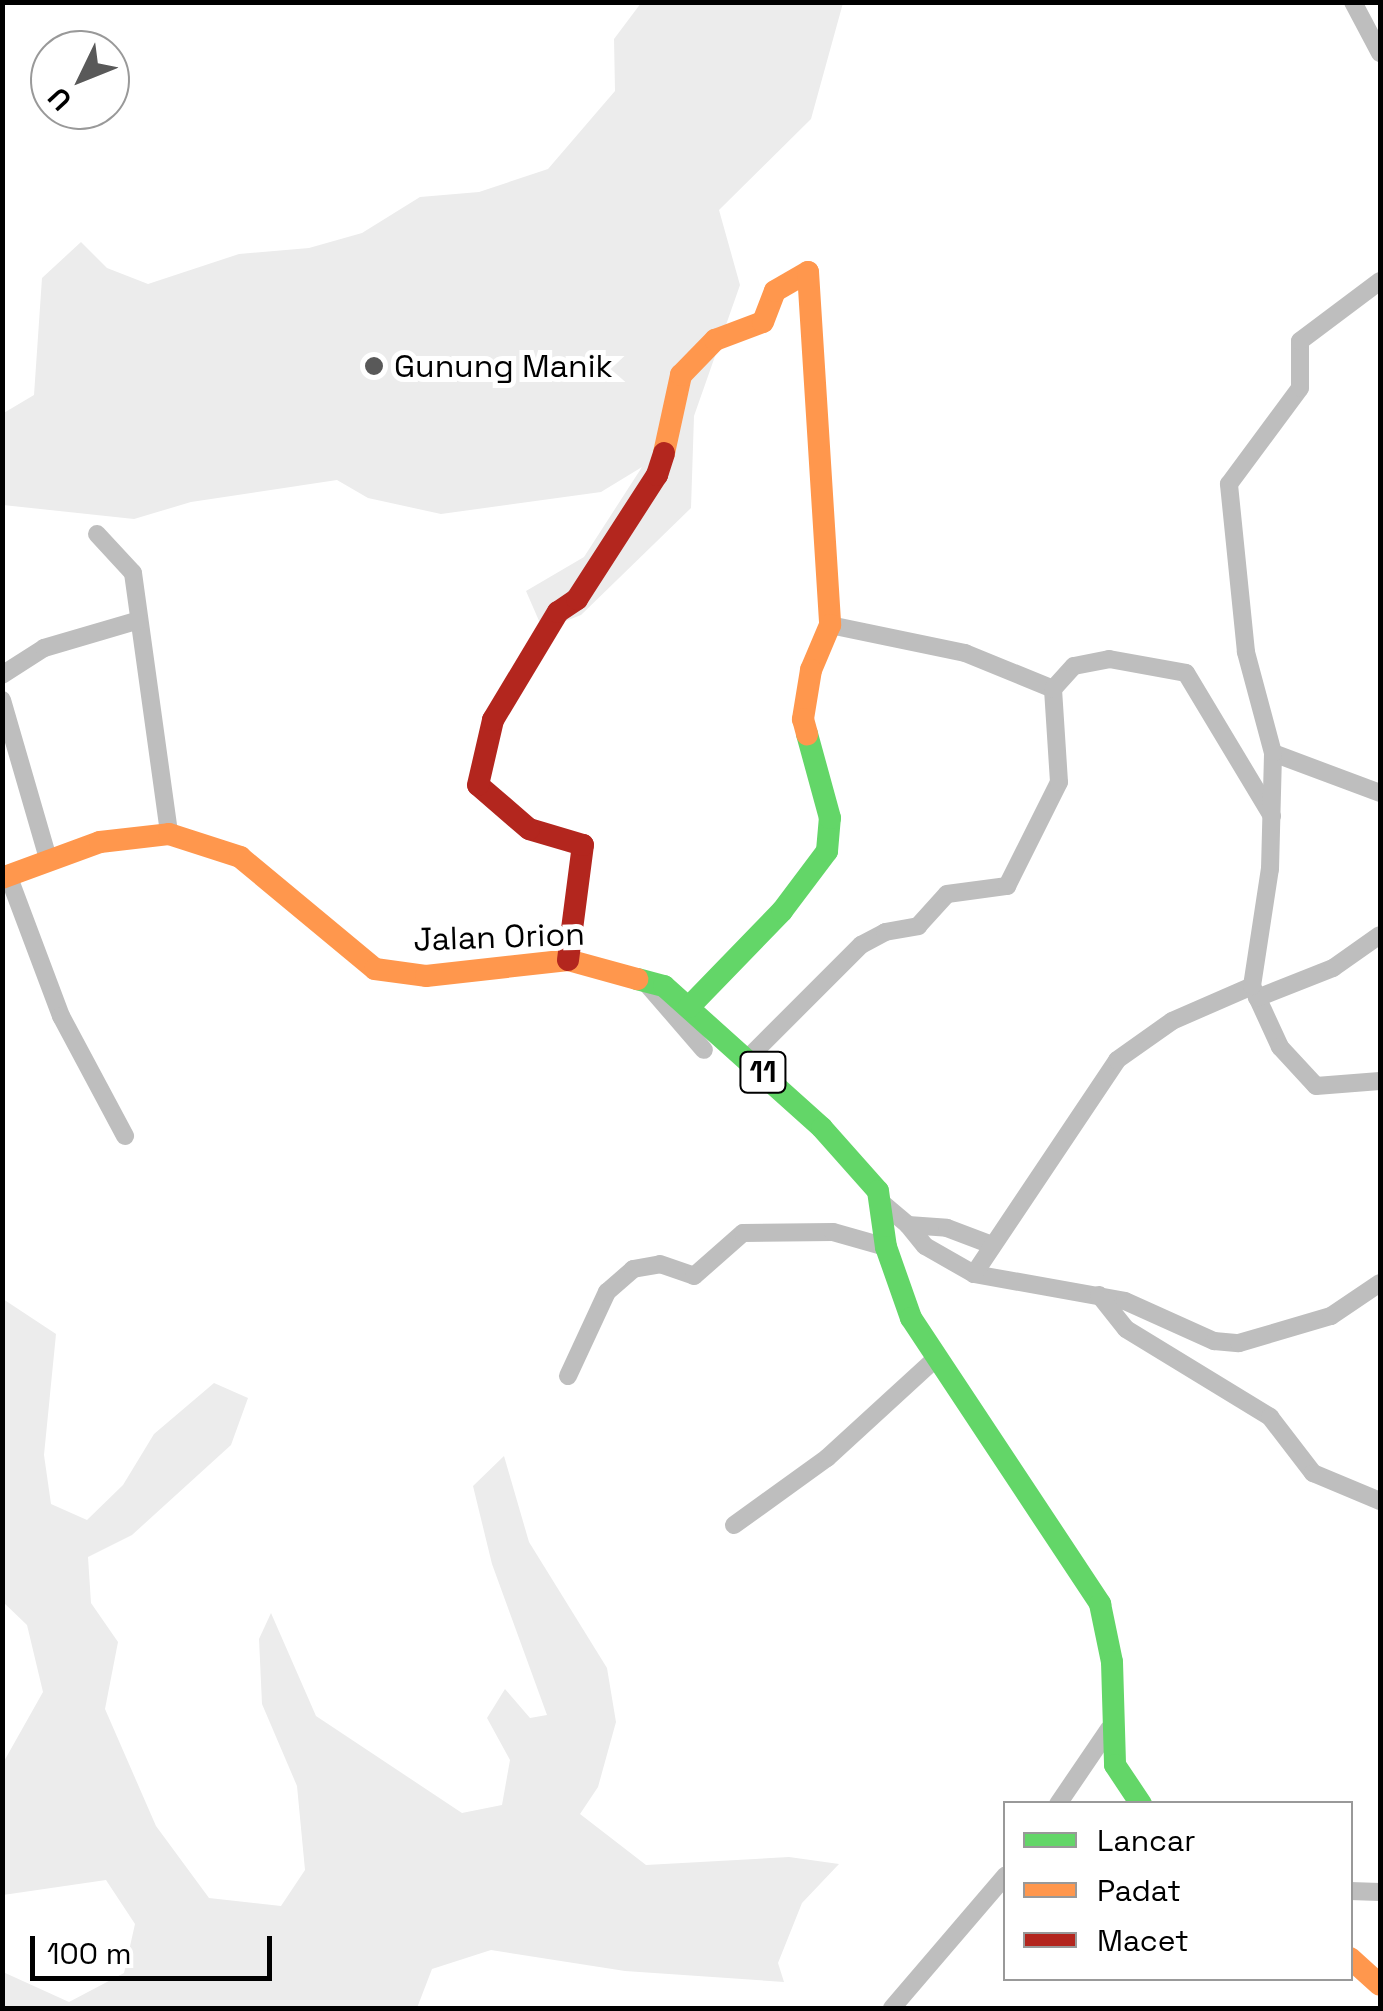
<!DOCTYPE html>
<html>
<head>
<meta charset="utf-8">
<style>
	body { margin:0 }
	#map { position:relative; width:1383px; height:2011px; overflow:hidden; background:#fff; font-family:"Space Grotesk",sans-serif }
	div>[style] { position:absolute }
	.green>* { inset:0; background:#ececec }
	.street>* { height:18px; margin:-9px; padding:0 9px; transform-origin:9px; border-radius:9px; background:#bebebe }
	.fast>* { height:22px; margin:-11px; padding:0 11px; transform-origin:11px; border-radius:11px; background:#63d668 }
	.slow>* { height:22px; margin:-11px; padding:0 11px; transform-origin:11px; border-radius:11px; background:#ff974d }
	.jam>* { height:22px; margin:-11px; padding:0 11px; transform-origin:11px; border-radius:11px; background:#b3261e }
	.dots>* { width:28px; height:28px; translate:-50% -50%; box-sizing:border-box; border:5px solid #fff; border-radius:50% }
	span { translate:-50% -50%; white-space:nowrap; text-align:center; line-height:1.15; -webkit-text-stroke:10px #fff; paint-order:stroke }
	.shield-label span { padding:2px 8px; background:#fff; border:2px solid; border-radius:8px; -webkit-text-stroke-width:0 }
	.shield-label { font-size:30px; color:#000; font-weight:700 }
	.poi-label { font-size:32px; color:#000 }
	.left { translate:0 -50%; text-align:left }
	.street-label { font-size:32px; color:#000 }
	.frame { position:absolute; inset:0; border:5px solid #000; pointer-events:none }
	.legend { position:absolute; left:1003px; top:1801px; width:350px; height:180px; box-sizing:border-box; background:#fff; border:2px solid #999; margin:0; padding:12px 18px; list-style:none; font-size:30px; color:#000 }
	.legend li { display:flex; align-items:center; gap:20px; height:50px }
	.legend b { width:50px; border:2px solid #999 }
	.north { position:absolute; left:30px; top:30px; width:100px; height:100px; box-sizing:border-box; background:#fff; border:2px solid #999; border-radius:50%; rotate:227deg; font-size:28px; font-weight:700; line-height:40px; text-align:center; color:#000 }
	.north::after { content:''; display:block; margin:auto; width:35px; height:45px; background:#595959; clip-path:polygon(50% 0,100% 100%,50% 72%,0 100%) }
	.scale { position:absolute; left:30px; top:1936px; width:242px; height:45px; box-sizing:border-box; border:5px solid #000; border-top:0; padding-left:12px; font-size:30px; line-height:35px; white-space:nowrap; color:#000; -webkit-text-stroke:8px #fff; paint-order:stroke }
</style>
</head>
<body>
<div id="map">
	<div class="green">
		<i style="clip-path:polygon(641px 3px,843px 3px,811px 119px,719px 210px,740px 285px,694px 416px,691px 508px,581px 615px,543px 630px,526px 591px,584px 557px,642px 467px,601px 492px,441px 514px,368px 498px,337px 480px,191px 502px,134px 519px,3px 505px,2px 414px,34px 395px,42px 278px,81px 242px,107px 268px,148px 284px,239px 254px,309px 248px,362px 233px,420px 197px,479px 192px,548px 169px,615px 91px,614px 39px)"></i>
		<i style="clip-path:polygon(3px 1299px,56px 1334px,44px 1455px,51px 1504px,87px 1520px,123px 1485px,154px 1434px,214px 1383px,248px 1398px,231px 1445px,132px 1535px,88px 1557px,91px 1603px,118px 1642px,105px 1709px,156px 1826px,209px 1898px,281px 1906px,305px 1870px,297px 1786px,262px 1704px,259px 1639px,271px 1613px,316px 1716px,462px 1813px,502px 1805px,510px 1760px,487px 1718px,505px 1689px,530px 1718px,547px 1715px,492px 1564px,473px 1486px,504px 1456px,529px 1542px,607px 1668px,616px 1722px,598px 1787px,580px 1814px,646px 1865px,789px 1857px,839px 1864px,802px 1903px,778px 1963px,784px 1982px,625px 1971px,491px 1950px,432px 1969px,417px 2008px,3px 2008px,3px 1972px,69px 2002px,124px 1973px,135px 1924px,106px 1880px,3px 1895px,3px 1763px,43px 1692px,27px 1625px,3px 1602px)"></i>
	</div>
	<div class="street">
		<i style="left:1353px;top:2px;width:58px;rotate:62.1deg"></i>
		<i style="left:97px;top:534px;width:53px;rotate:47.3deg"></i>
		<i style="left:133px;top:573px;width:263px;rotate:82.1deg"></i>
		<i style="left:830px;top:625px;width:138px;rotate:11.7deg"></i>
		<i style="left:965px;top:653px;width:95px;rotate:22.2deg"></i>
		<i style="left:2px;top:675px;width:50px;rotate:-32.7deg"></i>
		<i style="left:44px;top:648px;width:99px;rotate:-16.4deg"></i>
		<i style="left:2px;top:700px;width:165px;rotate:73.8deg"></i>
		<i style="left:1273px;top:753px;width:114px;rotate:20.5deg"></i>
		<i style="left:8px;top:875px;width:151px;rotate:69.4deg"></i>
		<i style="left:61px;top:1016px;width:136px;rotate:61.9deg"></i>
		<i style="left:647px;top:984px;width:87px;rotate:49.2deg"></i>
		<i style="left:1252px;top:986px;width:67px;rotate:65.3deg"></i>
		<i style="left:1280px;top:1047px;width:53px;rotate:47.3deg"></i>
		<i style="left:1316px;top:1086px;width:64px;rotate:-4.5deg"></i>
		<i style="left:1257px;top:998px;width:82px;rotate:-21.5deg"></i>
		<i style="left:1333px;top:968px;width:57px;rotate:-35.1deg"></i>
		<i style="left:748px;top:1058px;width:160px;rotate:-45deg"></i>
		<i style="left:861px;top:945px;width:27px;rotate:-28deg"></i>
		<i style="left:885px;top:932px;width:34px;rotate:-10deg"></i>
		<i style="left:918px;top:926px;width:43px;rotate:-47.8deg"></i>
		<i style="left:947px;top:894px;width:61px;rotate:-7.6deg"></i>
		<i style="left:1007px;top:886px;width:116px;rotate:-63.4deg"></i>
		<i style="left:1059px;top:782px;width:93px;rotate:-93.7deg"></i>
		<i style="left:1053px;top:689px;width:31px;rotate:-48deg"></i>
		<i style="left:1074px;top:666px;width:36px;rotate:-11deg"></i>
		<i style="left:1109px;top:659px;width:78px;rotate:10.3deg"></i>
		<i style="left:1186px;top:673px;width:167px;rotate:59deg"></i>
		<i style="left:882px;top:1203px;width:34px;rotate:40deg"></i>
		<i style="left:908px;top:1225px;width:39px;rotate:4deg"></i>
		<i style="left:947px;top:1228px;width:48px;rotate:20.7deg"></i>
		<i style="left:908px;top:1225px;width:27px;rotate:51deg"></i>
		<i style="left:925px;top:1246px;width:56px;rotate:29.7deg"></i>
		<i style="left:974px;top:1274px;width:153px;rotate:10.1deg"></i>
		<i style="left:1125px;top:1301px;width:98px;rotate:24.2deg"></i>
		<i style="left:1214px;top:1341px;width:25px;rotate:5deg"></i>
		<i style="left:1239px;top:1343px;width:96px;rotate:-16.4deg"></i>
		<i style="left:1331px;top:1316px;width:59px;rotate:-34deg"></i>
		<i style="left:974px;top:1274px;width:257px;rotate:-56.2deg"></i>
		<i style="left:1117px;top:1060px;width:67px;rotate:-35.3deg"></i>
		<i style="left:1172px;top:1021px;width:87px;rotate:-23.6deg"></i>
		<i style="left:1252px;top:986px;width:118px;rotate:-81.3deg"></i>
		<i style="left:1270px;top:869px;width:116px;rotate:-88.5deg"></i>
		<i style="left:1273px;top:753px;width:105px;rotate:-105deg"></i>
		<i style="left:1246px;top:652px;width:169px;rotate:-95.8deg"></i>
		<i style="left:1229px;top:484px;width:119px;rotate:-53.5deg"></i>
		<i style="left:1300px;top:388px;width:47px;rotate:-90deg"></i>
		<i style="left:1300px;top:341px;width:100px;rotate:-36.9deg"></i>
		<i style="left:1099px;top:1295px;width:43px;rotate:51.5deg"></i>
		<i style="left:1126px;top:1329px;width:169px;rotate:31.4deg"></i>
		<i style="left:1270px;top:1417px;width:71px;rotate:52.5deg"></i>
		<i style="left:1313px;top:1473px;width:73px;rotate:22.7deg"></i>
		<i style="left:568px;top:1376px;width:93px;rotate:-65.1deg"></i>
		<i style="left:607px;top:1292px;width:35px;rotate:-41deg"></i>
		<i style="left:633px;top:1269px;width:27px;rotate:-10deg"></i>
		<i style="left:660px;top:1264px;width:36px;rotate:19deg"></i>
		<i style="left:694px;top:1276px;width:65px;rotate:-41.3deg"></i>
		<i style="left:743px;top:1233px;width:90px;rotate:-0.6deg"></i>
		<i style="left:833px;top:1232px;width:55px;rotate:15.8deg"></i>
		<i style="left:734px;top:1525px;width:115px;rotate:-35.8deg"></i>
		<i style="left:827px;top:1458px;width:145px;rotate:-42.5deg"></i>
		<i style="left:1058px;top:1804px;width:91px;rotate:-55.8deg"></i>
		<i style="left:1350px;top:1891px;width:30px;rotate:2deg"></i>
		<i style="left:892px;top:2008px;width:175px;rotate:-49.4deg"></i>
	</div>
	<div class="fast">
		<i style="left:637px;top:979px;width:28px;rotate:15deg"></i>
		<i style="left:664px;top:986px;width:212px;rotate:41.9deg"></i>
		<i style="left:822px;top:1128px;width:84px;rotate:48.4deg"></i>
		<i style="left:878px;top:1191px;width:57px;rotate:81.9deg"></i>
		<i style="left:886px;top:1247px;width:75px;rotate:70.6deg"></i>
		<i style="left:911px;top:1318px;width:343px;rotate:56.5deg"></i>
		<i style="left:1100px;top:1604px;width:59px;rotate:78.3deg"></i>
		<i style="left:1112px;top:1662px;width:103px;rotate:88.3deg"></i>
		<i style="left:1115px;top:1765px;width:47px;rotate:56.3deg"></i>
		<i style="left:689px;top:1007px;width:134px;rotate:-45.9deg"></i>
		<i style="left:782px;top:911px;width:75px;rotate:-53.1deg"></i>
		<i style="left:827px;top:851px;width:33px;rotate:-85deg"></i>
		<i style="left:830px;top:818px;width:87px;rotate:-105.3deg"></i>
	</div>
	<div class="slow">
		<i style="left:664px;top:453px;width:80px;rotate:-77.7deg"></i>
		<i style="left:681px;top:375px;width:49px;rotate:-45.8deg"></i>
		<i style="left:715px;top:340px;width:51px;rotate:-20.6deg"></i>
		<i style="left:763px;top:322px;width:33px;rotate:-69deg"></i>
		<i style="left:775px;top:291px;width:38px;rotate:-30deg"></i>
		<i style="left:808px;top:272px;width:354px;rotate:86.4deg"></i>
		<i style="left:830px;top:625px;width:49px;rotate:112.9deg"></i>
		<i style="left:811px;top:670px;width:50px;rotate:99.3deg"></i>
		<i style="left:803px;top:719px;width:16px;rotate:75deg"></i>
		<i style="left:2px;top:878px;width:104px;rotate:-20.2deg"></i>
		<i style="left:100px;top:842px;width:69px;rotate:-6.6deg"></i>
		<i style="left:169px;top:834px;width:75px;rotate:17.9deg"></i>
		<i style="left:240px;top:857px;width:175px;rotate:39.7deg"></i>
		<i style="left:375px;top:969px;width:51px;rotate:7.8deg"></i>
		<i style="left:426px;top:976px;width:143px;rotate:-6.4deg"></i>
		<i style="left:568px;top:960px;width:72px;rotate:15.4deg"></i>
		<i style="left:1350px;top:1958px;width:40px;rotate:42deg"></i>
	</div>
	<div class="jam">
		<i style="left:568px;top:960px;width:116px;rotate:-82.6deg"></i>
		<i style="left:583px;top:845px;width:56px;rotate:-163.5deg"></i>
		<i style="left:529px;top:829px;width:67px;rotate:-139.2deg"></i>
		<i style="left:478px;top:785px;width:67px;rotate:-77deg"></i>
		<i style="left:493px;top:720px;width:126px;rotate:-59deg"></i>
		<i style="left:558px;top:612px;width:23px;rotate:-34deg"></i>
		<i style="left:577px;top:599px;width:148px;rotate:-57.2deg"></i>
		<i style="left:657px;top:475px;width:23px;rotate:-72deg"></i>
	</div>
	<div class="dots">
		<i style="left:374px;top:366px;background:#595959"></i>
	</div>
	<div class="shield-label">
		<span style="left:763px;top:1072px">11</span>
	</div>
	<div class="poi-label">
		<span class="left" style="left:394px;top:366px">Gunung Manik</span>
	</div>
	<div class="street-label">
		<span style="left:499px;top:937px;rotate:-2deg">Jalan Orion</span>
	</div>
	<div class="frame"></div>
	<ul class="legend">
	<li><b style="height:12px;background:#63d668"></b>Lancar</li>
	<li><b style="height:12px;background:#ff974d"></b>Padat</li>
	<li><b style="height:12px;background:#b3261e"></b>Macet</li>
	</ul>
	<div class="north">U</div>
	<div class="scale">100 m</div>
</div>
</body>
</html>
